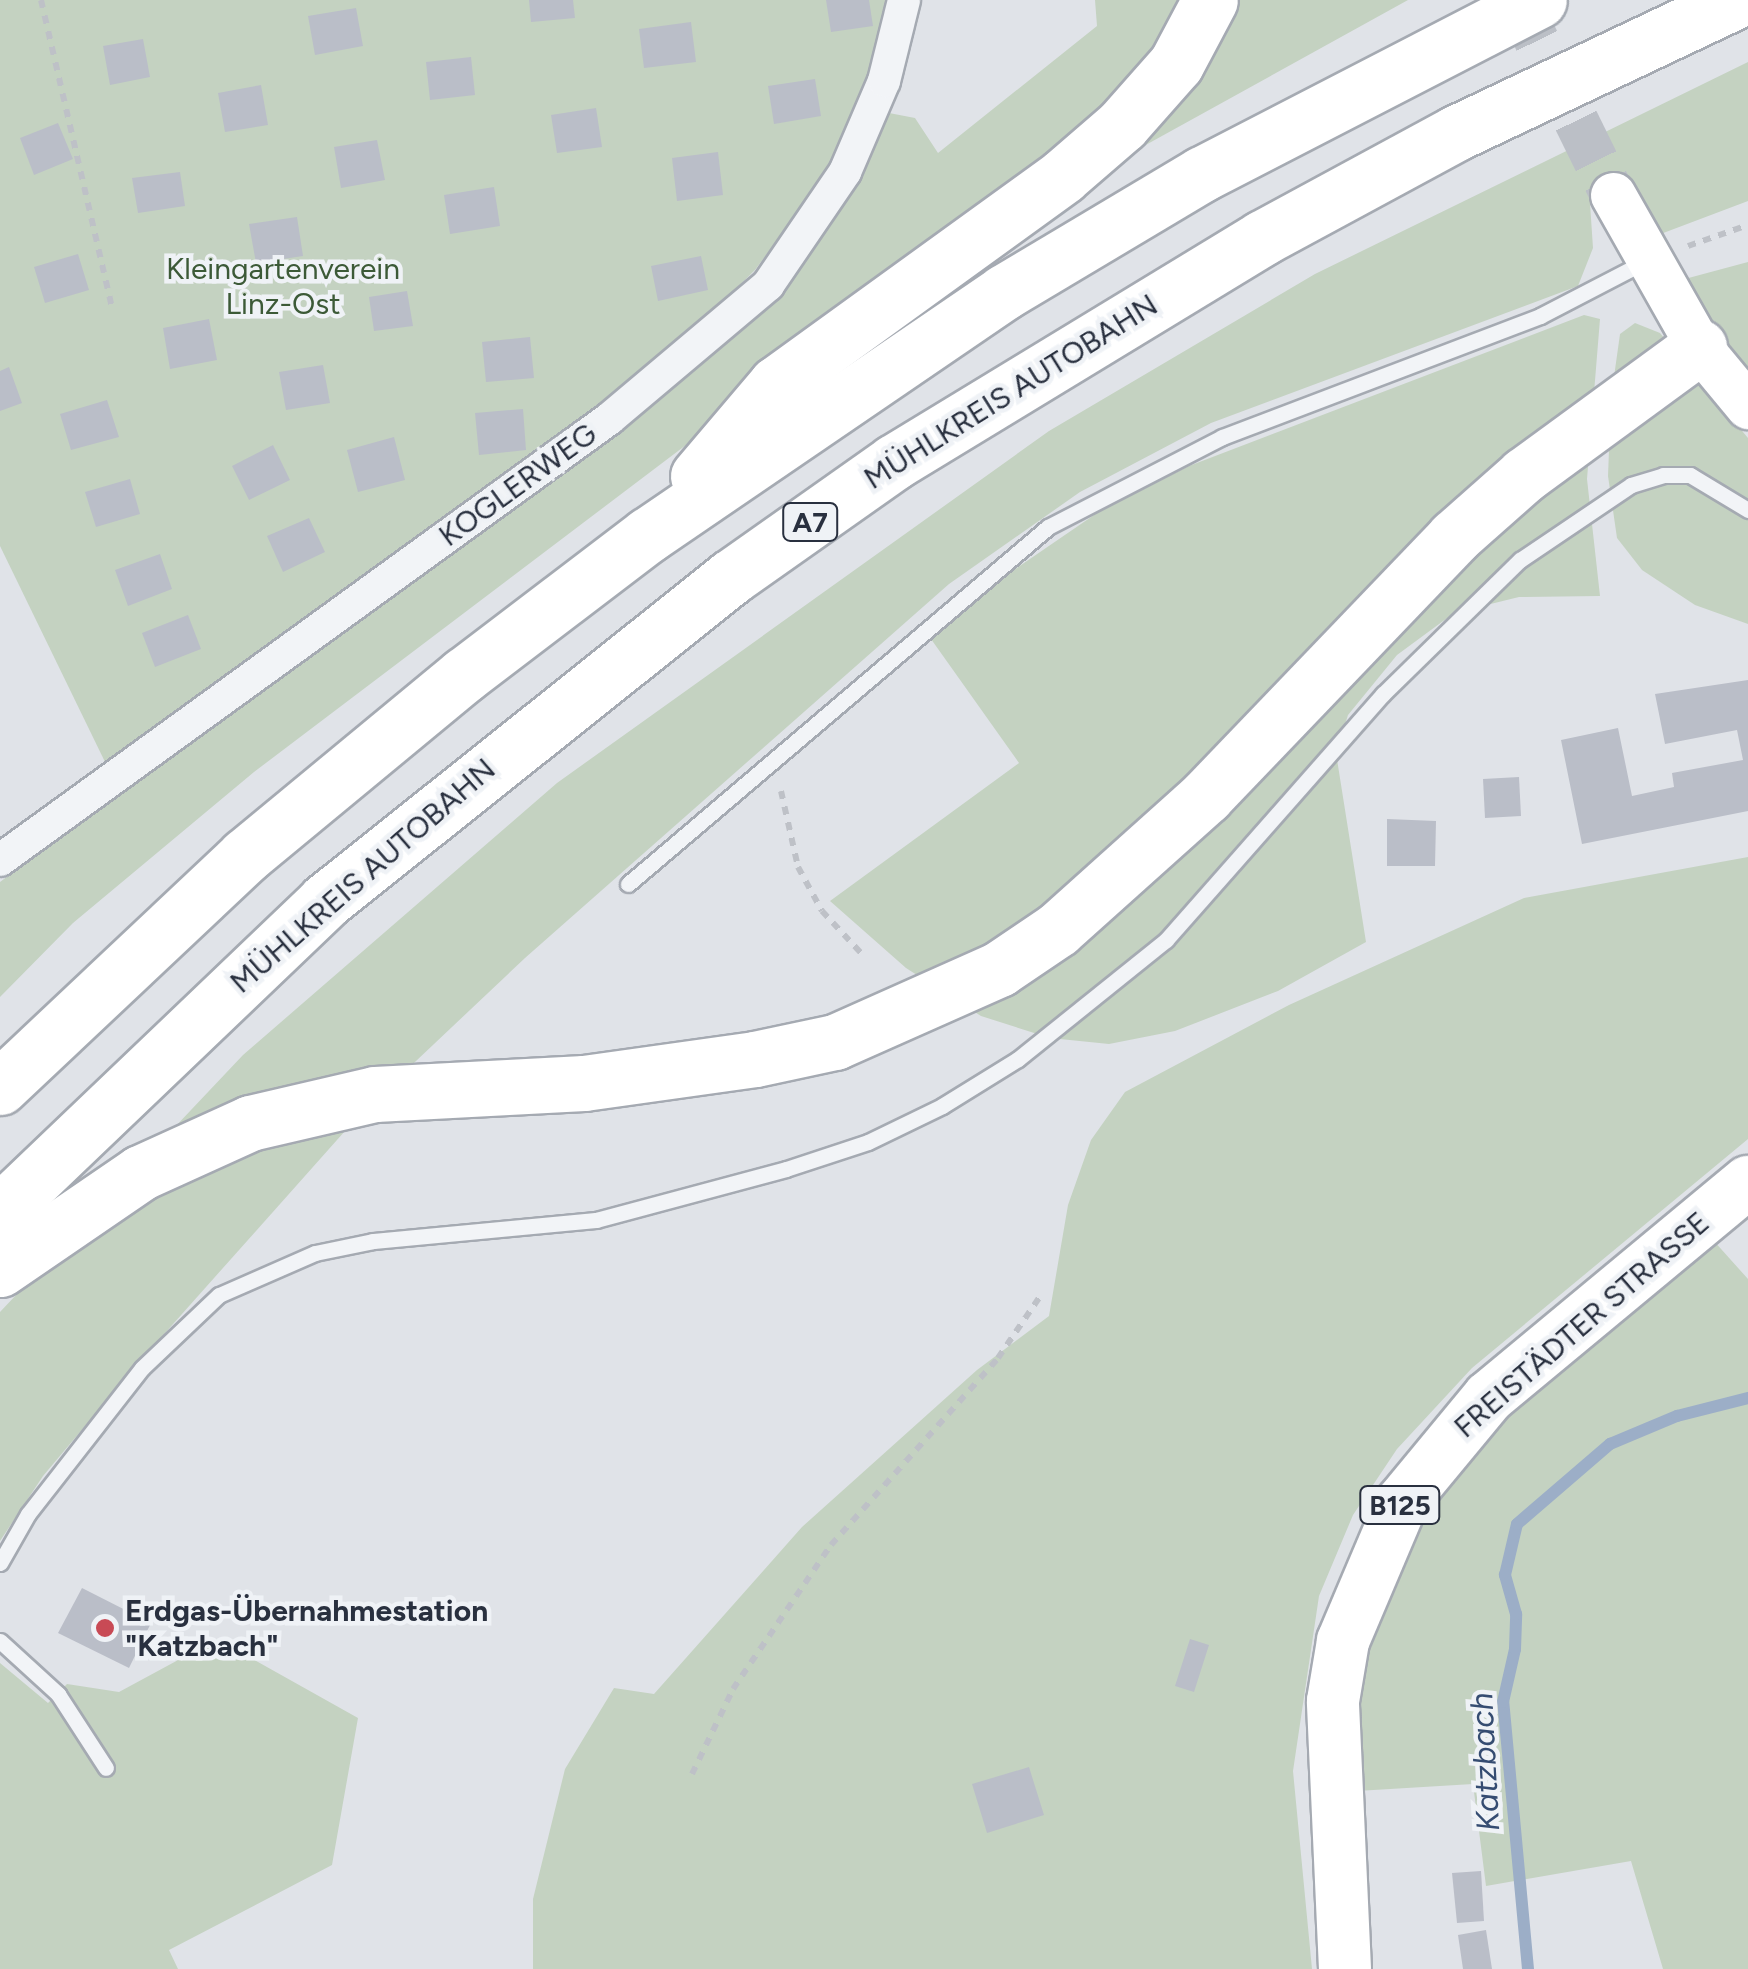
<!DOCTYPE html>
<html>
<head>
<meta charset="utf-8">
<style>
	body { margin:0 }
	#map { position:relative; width:1748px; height:1969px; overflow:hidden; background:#e0e3e8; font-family:Figtree,sans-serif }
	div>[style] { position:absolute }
	.green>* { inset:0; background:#c4d2c1 }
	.stream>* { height:12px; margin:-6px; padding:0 6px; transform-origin:6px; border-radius:6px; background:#9caec7 }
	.building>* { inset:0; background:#babec8 }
	.secondary-tunnel>* { height:45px; margin-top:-22.5px; transform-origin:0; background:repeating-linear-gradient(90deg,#bbbfc6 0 45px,transparent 0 67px) }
	.path>* { height:6px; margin-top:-3px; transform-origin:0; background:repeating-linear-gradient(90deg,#bec1c7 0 8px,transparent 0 16px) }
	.roads { filter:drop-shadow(2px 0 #a5aab2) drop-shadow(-2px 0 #a5aab2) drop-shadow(0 2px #a5aab2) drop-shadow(0 -2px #a5aab2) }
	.lane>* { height:15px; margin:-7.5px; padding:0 7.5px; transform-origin:7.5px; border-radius:7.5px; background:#f2f4f7 }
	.street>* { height:32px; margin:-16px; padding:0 16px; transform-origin:16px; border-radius:16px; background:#f2f4f7 }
	.secondary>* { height:45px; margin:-22.5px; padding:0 22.5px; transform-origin:22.5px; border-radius:22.5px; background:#fff }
	.primary>* { height:52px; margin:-26px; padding:0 26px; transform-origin:26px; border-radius:26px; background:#fff }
	.highway>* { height:55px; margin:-27.5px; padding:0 27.5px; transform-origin:27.5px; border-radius:27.5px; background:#fff }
	.dots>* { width:28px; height:28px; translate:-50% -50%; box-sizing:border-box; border:5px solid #eff2f6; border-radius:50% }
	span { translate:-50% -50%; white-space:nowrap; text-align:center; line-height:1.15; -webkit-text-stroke:9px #eff2f6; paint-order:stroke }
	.shield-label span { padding:2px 8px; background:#eff2f6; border:2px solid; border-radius:8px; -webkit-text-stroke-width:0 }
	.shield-label { font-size:28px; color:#29303f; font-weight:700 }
	.park-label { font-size:30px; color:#3c5a37 }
	.street-label { font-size:30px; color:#29303f }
	.poi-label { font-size:30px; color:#29303f; font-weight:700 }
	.left { translate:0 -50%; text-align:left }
	.water-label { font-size:32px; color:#354c71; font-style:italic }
</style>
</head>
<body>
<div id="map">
	<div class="green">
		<i style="clip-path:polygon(0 0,890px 0,888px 29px,847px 136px,821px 181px,755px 270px,707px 317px,611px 399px,106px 764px,0 546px)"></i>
		<i style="clip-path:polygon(1095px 0,1408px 0,1046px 200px,760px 389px,254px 772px,73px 923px,0 997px,0 882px,778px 297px,855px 188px,889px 113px,915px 118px,938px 153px,1097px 26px)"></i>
		<i style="clip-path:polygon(1748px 62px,1748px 201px,1658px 235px,1627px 181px,1590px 203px,1593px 248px,1578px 286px,1211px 423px,1080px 492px,949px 584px,525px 958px,361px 1113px,133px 1369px,43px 1476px,0 1541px,0 1312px,243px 1055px,557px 783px,1049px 431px,1315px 274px)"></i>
		<i style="clip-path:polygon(1748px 262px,1748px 371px,1681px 280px)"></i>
		<i style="clip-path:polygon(1584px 315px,1600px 319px,1587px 479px,1600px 596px,1519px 597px,1454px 613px,1397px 655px,1348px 715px,1336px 753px,1366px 942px,1278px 991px,1175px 1031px,1109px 1044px,1050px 1038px,981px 1016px,906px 968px,830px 901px,1019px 763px,931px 639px,1011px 572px,1097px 513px,1189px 466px)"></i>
		<i style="clip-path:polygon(1635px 323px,1660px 333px,1748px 438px,1748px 624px,1695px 605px,1642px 570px,1617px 538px,1608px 476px,1611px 398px,1620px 334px)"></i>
		<i style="clip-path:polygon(1748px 857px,1748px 1139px,1472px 1368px,1397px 1449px,1353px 1515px,1319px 1596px,1293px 1771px,1312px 1969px,533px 1969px,533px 1899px,565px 1769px,614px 1688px,654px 1694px,802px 1527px,977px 1370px,1049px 1316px,1068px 1205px,1091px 1140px,1125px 1092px,1289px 1005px,1524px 898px)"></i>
		<i style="clip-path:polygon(1713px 1240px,1748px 1279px,1748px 1969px,1663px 1969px,1631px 1861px,1486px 1886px,1473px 1784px,1357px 1791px,1360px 1712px,1365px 1647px,1423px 1512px,1478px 1444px)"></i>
		<i style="clip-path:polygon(217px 1639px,358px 1718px,332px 1865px,169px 1950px,178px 1969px,0 1969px,0 1663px,48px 1703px,67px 1684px,119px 1692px)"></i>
	</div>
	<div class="stream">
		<i style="left:1528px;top:1969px;width:268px;rotate:-95.3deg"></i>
		<i style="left:1503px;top:1702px;width:54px;rotate:-77.2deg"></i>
		<i style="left:1515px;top:1649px;width:35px;rotate:-88deg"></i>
		<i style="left:1516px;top:1614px;width:41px;rotate:-105.8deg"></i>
		<i style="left:1505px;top:1575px;width:52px;rotate:-76.8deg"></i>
		<i style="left:1517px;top:1524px;width:123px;rotate:-40.7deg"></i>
		<i style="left:1610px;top:1444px;width:73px;rotate:-22.7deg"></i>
		<i style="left:1677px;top:1416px;width:73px;rotate:-14.2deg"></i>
	</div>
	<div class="building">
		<i style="clip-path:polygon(529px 0,573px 0,575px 18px,531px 22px)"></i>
		<i style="clip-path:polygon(826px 0,869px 0,873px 26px,831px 32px)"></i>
		<i style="clip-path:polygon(356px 8px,363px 46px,315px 55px,308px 16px)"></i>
		<i style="clip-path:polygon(691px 22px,696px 62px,644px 68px,639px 29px)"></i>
		<i style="clip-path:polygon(143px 39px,150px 77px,110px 85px,103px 46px)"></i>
		<i style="clip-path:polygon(471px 57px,475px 95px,430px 100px,426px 62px)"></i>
		<i style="clip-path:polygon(815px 79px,821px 116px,774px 124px,768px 86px)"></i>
		<i style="clip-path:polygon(261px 85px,268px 125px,225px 132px,218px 93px)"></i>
		<i style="clip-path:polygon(596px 108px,602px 147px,557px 153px,551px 115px)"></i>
		<i style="clip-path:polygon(58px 123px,73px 159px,34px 175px,20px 138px)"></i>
		<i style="clip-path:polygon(377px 140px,385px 180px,341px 188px,334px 147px)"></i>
		<i style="clip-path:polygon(718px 152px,723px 195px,677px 201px,672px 158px)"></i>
		<i style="clip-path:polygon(180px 172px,185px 206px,138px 213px,132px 178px)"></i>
		<i style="clip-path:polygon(494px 187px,500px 226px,450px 234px,444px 195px)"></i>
		<i style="clip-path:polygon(297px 217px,303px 256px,256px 263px,249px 224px)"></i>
		<i style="clip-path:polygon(78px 254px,89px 290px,45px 303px,34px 267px)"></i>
		<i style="clip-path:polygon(701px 256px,708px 290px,658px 301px,651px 266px)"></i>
		<i style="clip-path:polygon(407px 291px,413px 326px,374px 331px,369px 297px)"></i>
		<i style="clip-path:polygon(209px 319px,217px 360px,170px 369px,163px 328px)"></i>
		<i style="clip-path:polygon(530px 337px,534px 378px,486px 382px,482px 342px)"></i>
		<i style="clip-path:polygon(323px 365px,330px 403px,286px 410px,279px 372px)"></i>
		<i style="clip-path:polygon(9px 367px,22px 403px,0 411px,0 371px)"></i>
		<i style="clip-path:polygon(107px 400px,119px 437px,71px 450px,60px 414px)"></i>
		<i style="clip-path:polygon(523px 409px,526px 450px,479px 455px,475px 413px)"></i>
		<i style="clip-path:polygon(394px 437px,405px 480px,358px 492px,347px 450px)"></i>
		<i style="clip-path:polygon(273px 445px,290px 480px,249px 500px,232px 466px)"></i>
		<i style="clip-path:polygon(130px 479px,140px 514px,96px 527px,85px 492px)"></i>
		<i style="clip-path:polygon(309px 518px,325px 552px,283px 572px,267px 536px)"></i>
		<i style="clip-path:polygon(160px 554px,172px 589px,128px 606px,115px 570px)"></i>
		<i style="clip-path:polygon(188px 615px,201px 649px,155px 667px,142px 633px)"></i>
		<i style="clip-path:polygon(1748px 680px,1748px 811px,1582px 844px,1561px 740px,1618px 728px,1632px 796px,1674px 787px,1672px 773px,1743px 760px,1737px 730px,1665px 744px,1655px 694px)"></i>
		<i style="clip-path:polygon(1519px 777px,1521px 816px,1485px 818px,1483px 779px)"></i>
		<i style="clip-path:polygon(1387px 819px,1436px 821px,1435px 866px,1387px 866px)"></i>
		<i style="clip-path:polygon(82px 1588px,151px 1623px,129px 1668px,58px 1633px)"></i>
		<i style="clip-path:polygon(1190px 1639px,1209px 1645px,1194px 1692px,1175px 1686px)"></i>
		<i style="clip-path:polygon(1029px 1767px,1044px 1815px,987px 1833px,972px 1784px)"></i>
		<i style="clip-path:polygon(1481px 1871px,1484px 1921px,1457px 1923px,1452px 1873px)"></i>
		<i style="clip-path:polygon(1486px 1930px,1492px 1969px,1463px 1969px,1458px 1935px)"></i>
	</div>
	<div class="secondary-tunnel">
		<i style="left:1517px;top:0;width:217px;rotate:63.8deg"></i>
	</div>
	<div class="path">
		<i style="left:41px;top:0;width:319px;rotate:77deg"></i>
		<i style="left:1688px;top:246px;width:64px;rotate:-19.3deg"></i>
		<i style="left:781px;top:791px;width:78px;rotate:77.4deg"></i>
		<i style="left:798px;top:867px;width:50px;rotate:61.4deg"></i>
		<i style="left:822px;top:911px;width:59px;rotate:47.1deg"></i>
		<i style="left:692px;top:1774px;width:94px;rotate:-64.2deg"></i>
		<i style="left:733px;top:1689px;width:174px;rotate:-55.8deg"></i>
		<i style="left:831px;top:1545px;width:251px;rotate:-48.2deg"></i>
		<i style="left:998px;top:1358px;width:76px;rotate:-55.7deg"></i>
	</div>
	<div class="roads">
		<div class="lane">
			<i style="left:628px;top:884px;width:551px;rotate:-40.36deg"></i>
			<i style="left:1048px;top:527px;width:196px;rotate:-27.3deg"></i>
			<i style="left:1222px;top:437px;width:340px;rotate:-20.8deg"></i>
			<i style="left:1540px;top:316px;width:117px;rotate:-27.4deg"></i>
			<i style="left:0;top:1563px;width:56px;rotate:-60.3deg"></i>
			<i style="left:28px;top:1514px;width:185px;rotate:-52deg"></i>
			<i style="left:142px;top:1368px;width:106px;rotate:-43.5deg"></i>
			<i style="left:219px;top:1295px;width:105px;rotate:-23.6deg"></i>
			<i style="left:315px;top:1253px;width:59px;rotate:-11.7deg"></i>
			<i style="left:373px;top:1241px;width:224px;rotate:-5.4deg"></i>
			<i style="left:596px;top:1220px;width:197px;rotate:-15deg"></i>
			<i style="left:786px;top:1169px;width:86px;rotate:-18.2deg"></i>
			<i style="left:868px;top:1142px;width:82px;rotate:-25.9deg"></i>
			<i style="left:942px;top:1106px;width:89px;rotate:-31.7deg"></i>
			<i style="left:1018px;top:1059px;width:190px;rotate:-38.8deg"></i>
			<i style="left:1166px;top:940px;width:328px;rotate:-48.6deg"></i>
			<i style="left:1383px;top:694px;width:192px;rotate:-44.4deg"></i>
			<i style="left:1520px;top:560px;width:134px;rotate:-34deg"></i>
			<i style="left:1631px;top:485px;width:34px;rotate:-17deg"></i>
			<i style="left:1663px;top:475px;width:27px"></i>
			<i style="left:1690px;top:475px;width:68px;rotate:31.1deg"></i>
			<i style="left:0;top:1641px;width:79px;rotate:42.4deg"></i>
			<i style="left:58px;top:1694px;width:88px;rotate:57deg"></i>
		</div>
		<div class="street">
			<i style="left:0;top:860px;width:752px;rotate:-35.91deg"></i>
			<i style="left:609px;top:419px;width:208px;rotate:-40.1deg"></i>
			<i style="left:768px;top:285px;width:137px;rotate:-55.7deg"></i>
			<i style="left:845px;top:172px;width:99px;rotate:-66.8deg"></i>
			<i style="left:884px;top:81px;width:83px;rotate:-76.1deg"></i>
		</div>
		<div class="secondary">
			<i style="left:1613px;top:195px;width:175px;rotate:60.5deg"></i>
			<i style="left:1699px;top:347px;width:77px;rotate:50.3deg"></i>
		</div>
		<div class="primary">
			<i style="left:1345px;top:1969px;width:268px;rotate:-92.6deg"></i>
			<i style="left:1333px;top:1701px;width:61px;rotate:-80.5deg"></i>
			<i style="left:1343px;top:1641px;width:151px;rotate:-67deg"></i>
			<i style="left:1402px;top:1502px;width:136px;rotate:-50.4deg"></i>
			<i style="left:1489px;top:1397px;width:337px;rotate:-39.7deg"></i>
		</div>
		<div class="highway">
			<i style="left:698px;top:476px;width:121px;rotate:-49.7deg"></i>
			<i style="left:776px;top:384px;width:354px;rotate:-35.9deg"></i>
			<i style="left:1063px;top:176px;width:78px;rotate:-40.8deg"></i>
			<i style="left:1122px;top:125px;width:81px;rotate:-48.5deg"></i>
			<i style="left:1176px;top:64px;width:72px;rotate:-62deg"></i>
			<i style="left:0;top:1087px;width:337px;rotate:-43.3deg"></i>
			<i style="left:245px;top:856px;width:284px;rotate:-39.6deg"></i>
			<i style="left:464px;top:675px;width:231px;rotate:-37.3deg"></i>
			<i style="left:648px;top:535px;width:431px;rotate:-34.3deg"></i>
			<i style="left:1004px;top:292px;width:230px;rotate:-30.8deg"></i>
			<i style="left:1202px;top:174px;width:379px;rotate:-27.3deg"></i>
			<i style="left:0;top:1212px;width:450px;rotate:-43.7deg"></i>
			<i style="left:325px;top:901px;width:519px;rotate:-38.59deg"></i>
			<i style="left:731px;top:577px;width:199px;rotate:-35.2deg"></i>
			<i style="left:894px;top:462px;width:431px;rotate:-31.3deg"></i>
			<i style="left:1262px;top:238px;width:221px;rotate:-28.4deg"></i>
			<i style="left:1456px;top:133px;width:311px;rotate:-25.3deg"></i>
			<i style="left:0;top:1269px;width:170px;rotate:-34.4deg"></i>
			<i style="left:140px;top:1173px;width:121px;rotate:-24.4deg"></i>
			<i style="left:250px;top:1123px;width:128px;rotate:-13.1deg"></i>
			<i style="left:375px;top:1094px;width:209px;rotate:-3deg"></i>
			<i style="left:584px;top:1083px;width:173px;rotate:-8deg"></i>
			<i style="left:755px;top:1059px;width:82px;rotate:-12deg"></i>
			<i style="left:835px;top:1042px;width:180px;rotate:-24deg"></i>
			<i style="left:999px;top:969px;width:71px;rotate:-34.1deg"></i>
			<i style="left:1058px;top:929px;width:199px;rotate:-41.9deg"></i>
			<i style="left:1206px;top:796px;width:359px;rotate:-46.2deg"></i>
			<i style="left:1454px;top:537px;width:94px;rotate:-41.5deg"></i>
			<i style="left:1524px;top:475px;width:217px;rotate:-36.2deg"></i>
		</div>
	</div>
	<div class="dots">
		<i style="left:105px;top:1628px;background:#c84a55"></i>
	</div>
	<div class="shield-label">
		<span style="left:810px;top:522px">A7</span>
		<span style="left:1400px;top:1505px">B125</span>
	</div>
	<div class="park-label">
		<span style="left:283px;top:286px">Kleingartenverein<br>Linz-Ost</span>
	</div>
	<div class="street-label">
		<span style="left:1011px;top:392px;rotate:-32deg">MÜHLKREIS AUTOBAHN</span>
		<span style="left:518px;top:485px;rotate:-36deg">KOGLERWEG</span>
		<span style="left:363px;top:876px;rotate:-41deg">MÜHLKREIS AUTOBAHN</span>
		<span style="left:1582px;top:1325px;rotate:-41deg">FREISTÄDTER STRASSE</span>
	</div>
	<div class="poi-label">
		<span class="left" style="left:125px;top:1628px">Erdgas-Übernahmestation<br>"Katzbach"</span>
	</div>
	<div class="water-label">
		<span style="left:1485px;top:1762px;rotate:-93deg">Katzbach</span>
	</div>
</div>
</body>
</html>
